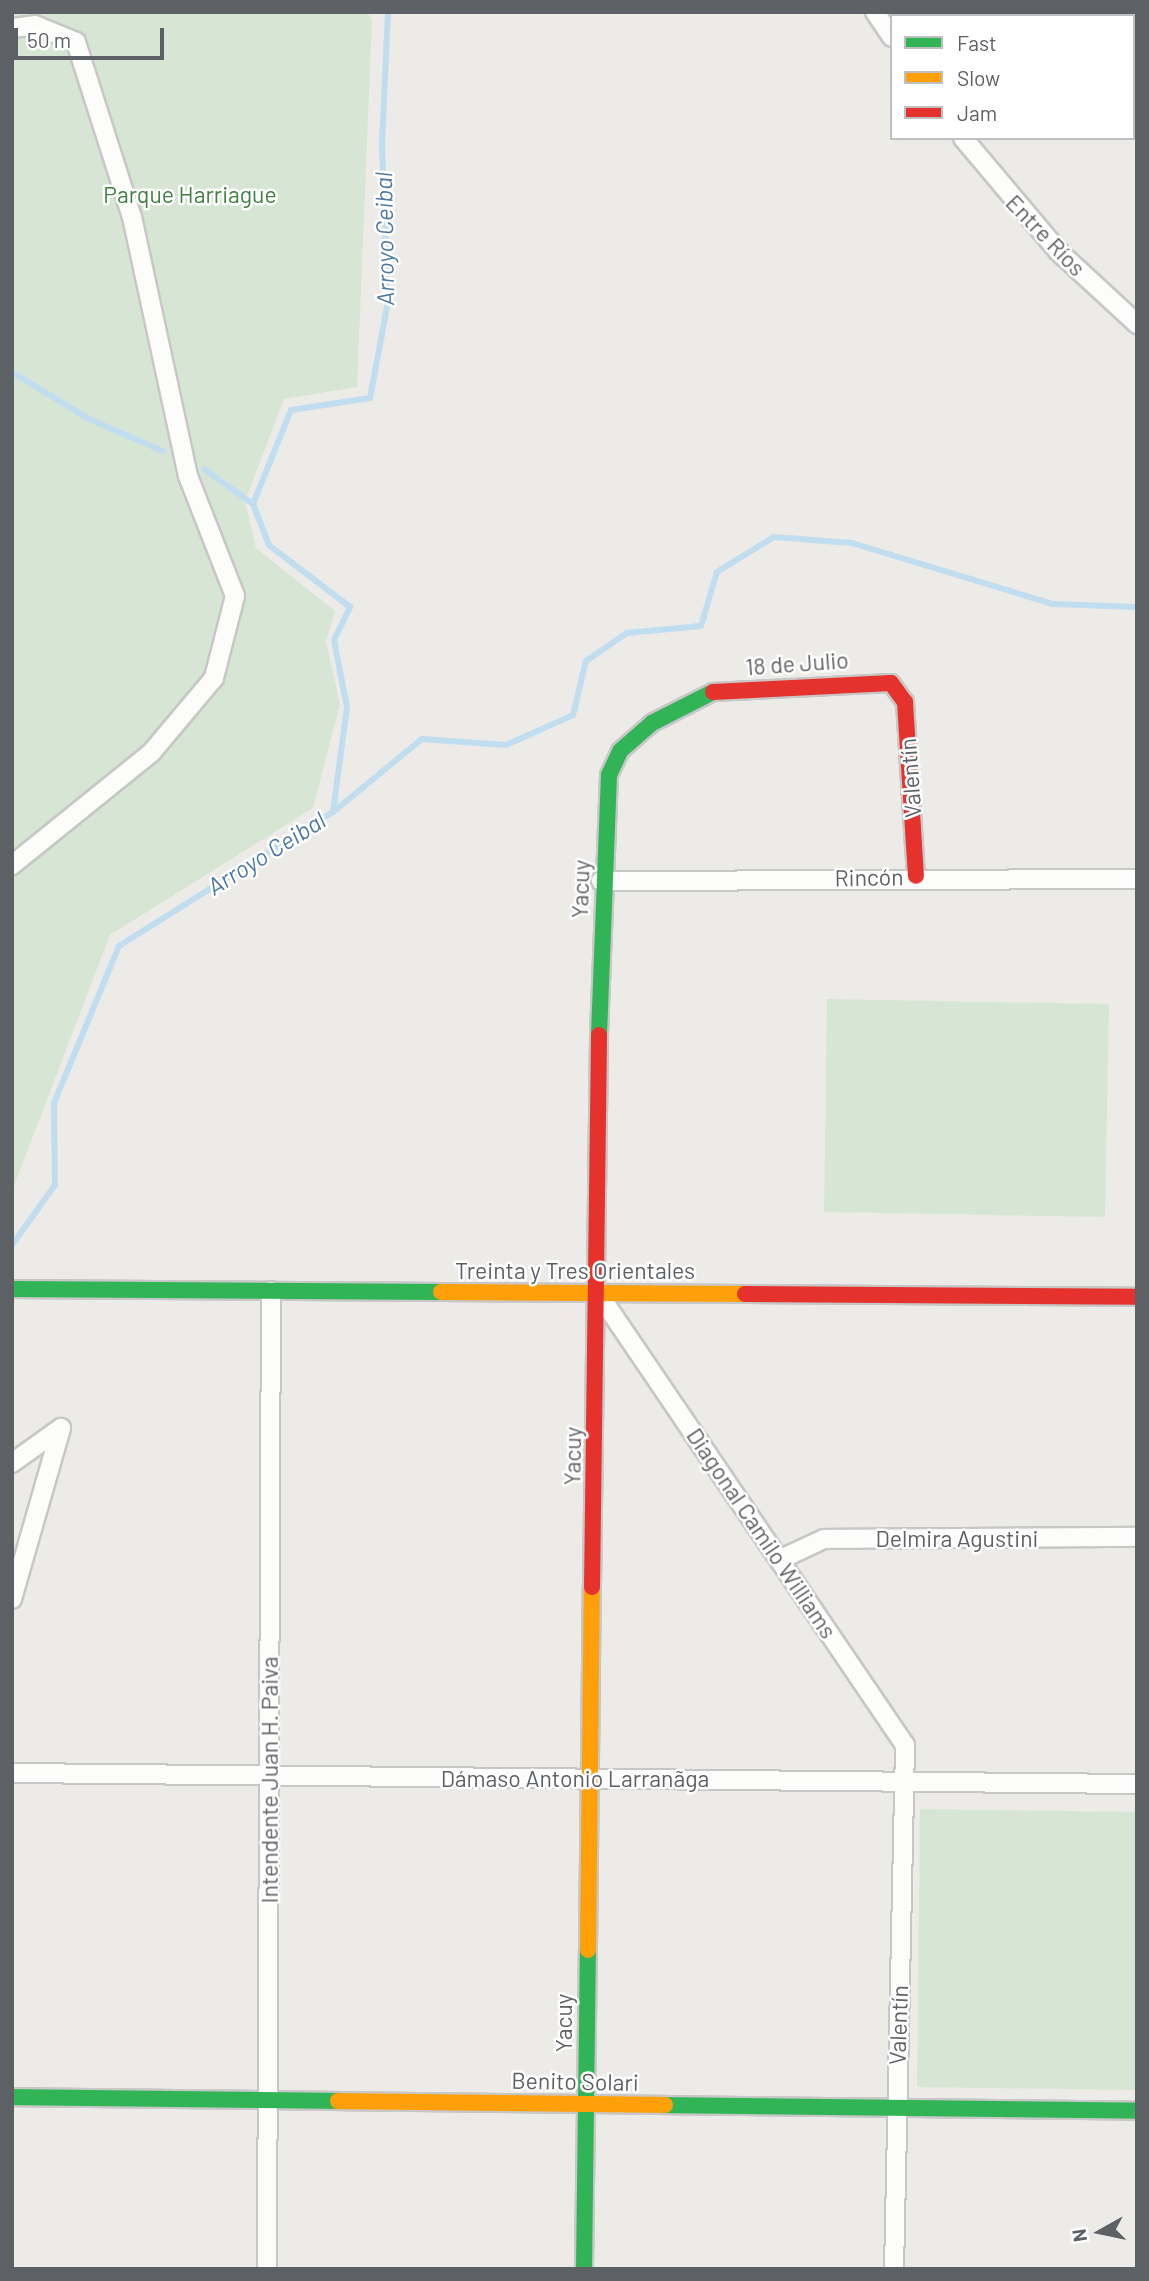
<!DOCTYPE html>
<html>
<head>
<meta charset="utf-8">
<style>
	body { margin:0 }
	#map { position:relative; width:1149px; height:2281px; overflow:hidden; background:#ecebe7; font-family:Barlow,sans-serif }
	div>[style] { position:absolute }
	.green>* { inset:0; background:#d7e6d4 }
	.stream>* { height:6px; margin:-3px; padding:0 3px; transform-origin:3px; border-radius:3px; background:#c1ddf0 }
	.roads { filter:drop-shadow(2px 0 #c7c7c7) drop-shadow(-2px 0 #c7c7c7) drop-shadow(0 2px #c7c7c7) drop-shadow(0 -2px #c7c7c7) }
	.street>* { height:18px; margin:-9px; padding:0 9px; transform-origin:9px; border-radius:9px; background:#fcfcfb }
	.fast>* { height:16px; margin:-8px; padding:0 8px; transform-origin:8px; border-radius:8px; background:#30b455 }
	.slow>* { height:16px; margin:-8px; padding:0 8px; transform-origin:8px; border-radius:8px; background:#ff9f0a }
	.jam>* { height:16px; margin:-8px; padding:0 8px; transform-origin:8px; border-radius:8px; background:#e5322d }
	span { translate:-50% -50%; white-space:nowrap; text-align:center; line-height:1.15; -webkit-text-stroke:5px #fff; paint-order:stroke }
	.park-label { font-size:23px; color:#417f42 }
	.street-label { font-size:23px; color:#5d6064 }
	.water-label { font-size:24px; color:#4e79a4; font-style:italic }
	.frame { position:absolute; inset:0; border:14px solid #5d6064; pointer-events:none }
	.legend { position:absolute; left:890px; top:14px; width:245px; height:126px; box-sizing:border-box; background:#fff; border:2px solid #bebfc1; margin:0; padding:9px 12px; list-style:none; font-size:21px; color:#5d6064 }
	.legend li { display:flex; align-items:center; gap:14px; height:35px }
	.legend b { width:35px; border:2px solid #bebfc1 }
	.north { position:absolute; left:1065px; top:2197px; width:70px; height:70px; -webkit-text-stroke:5px #fff; paint-order:stroke; rotate:261deg; font-size:19px; font-weight:700; line-height:28px; text-align:center; color:#5d6064 }
	.north::after { content:''; display:block; margin:auto; width:24px; height:32px; background:#5d6064; clip-path:polygon(50% 0,100% 100%,50% 72%,0 100%) }
	.scale { position:absolute; left:14px; top:28px; width:150px; height:32px; box-sizing:border-box; border:4px solid #5d6064; border-top:0; padding-left:9px; font-size:21px; line-height:24px; white-space:nowrap; color:#5d6064; -webkit-text-stroke:5px #fff; paint-order:stroke }
</style>
</head>
<body>
<div id="map">
	<div class="green">
		<i style="clip-path:polygon(12px 12px,367px 12px,372px 20px,357px 387px,284px 399px,245px 501px,256px 548px,335px 611px,326px 641px,340px 704px,313px 808px,110px 935px,12px 1191px)"></i>
		<i style="clip-path:polygon(827px 999px,1109px 1004px,1105px 1217px,824px 1212px)"></i>
		<i style="clip-path:polygon(920px 1809px,1137px 1812px,1137px 2090px,917px 2087px)"></i>
	</div>
	<div class="stream">
		<i style="left:12px;top:372px;width:90px;rotate:31.4deg"></i>
		<i style="left:89px;top:419px;width:81px;rotate:23.4deg"></i>
		<i style="left:204px;top:469px;width:60px;rotate:35.5deg"></i>
		<i style="left:333px;top:812px;width:115px;rotate:-39.4deg"></i>
		<i style="left:422px;top:739px;width:84px;rotate:4.1deg"></i>
		<i style="left:506px;top:745px;width:73px;rotate:-24.1deg"></i>
		<i style="left:573px;top:715px;width:56px;rotate:-76.5deg"></i>
		<i style="left:586px;top:661px;width:50px;rotate:-34.3deg"></i>
		<i style="left:627px;top:633px;width:74px;rotate:-5.4deg"></i>
		<i style="left:701px;top:626px;width:56px;rotate:-73.5deg"></i>
		<i style="left:717px;top:572px;width:67px;rotate:-31.6deg"></i>
		<i style="left:774px;top:537px;width:78px;rotate:4.4deg"></i>
		<i style="left:852px;top:543px;width:210px;rotate:16.9deg"></i>
		<i style="left:1053px;top:604px;width:84px;rotate:2deg"></i>
		<i style="left:12px;top:1245px;width:74px;rotate:-54.4deg"></i>
		<i style="left:55px;top:1185px;width:82px;rotate:-90.7deg"></i>
		<i style="left:54px;top:1103px;width:170px;rotate:-67.5deg"></i>
		<i style="left:119px;top:946px;width:252px;rotate:-32.1deg"></i>
		<i style="left:333px;top:812px;width:106px;rotate:-82.4deg"></i>
		<i style="left:347px;top:707px;width:68px;rotate:-101deg"></i>
		<i style="left:334px;top:640px;width:37px;rotate:-64deg"></i>
		<i style="left:350px;top:607px;width:102px;rotate:-142.6deg"></i>
		<i style="left:269px;top:545px;width:44px;rotate:-111.3deg"></i>
		<i style="left:253px;top:504px;width:101px;rotate:-68deg"></i>
		<i style="left:291px;top:410px;width:80px;rotate:-8.6deg"></i>
		<i style="left:370px;top:398px;width:98px;rotate:-79.4deg"></i>
		<i style="left:388px;top:302px;width:158px;rotate:-92.2deg"></i>
		<i style="left:382px;top:144px;width:132px;rotate:-87.4deg"></i>
	</div>
	<div class="roads">
		<div class="street">
			<i style="left:875px;top:12px;width:30px;rotate:56deg"></i>
			<i style="left:12px;top:28px;width:23px;rotate:-7deg"></i>
			<i style="left:35px;top:25px;width:44px;rotate:22.5deg"></i>
			<i style="left:76px;top:42px;width:184px;rotate:72.3deg"></i>
			<i style="left:132px;top:217px;width:265px;rotate:77.8deg"></i>
			<i style="left:188px;top:476px;width:129px;rotate:68.6deg"></i>
			<i style="left:235px;top:596px;width:85px;rotate:104.4deg"></i>
			<i style="left:214px;top:678px;width:98px;rotate:130deg"></i>
			<i style="left:151px;top:753px;width:179px;rotate:141.1deg"></i>
			<i style="left:963px;top:138px;width:148px;rotate:49.9deg"></i>
			<i style="left:1058px;top:251px;width:108px;rotate:42.7deg"></i>
			<i style="left:601px;top:881px;width:536px;rotate:-0.21deg"></i>
			<i style="left:598px;top:1293px;width:546px;rotate:55.82deg"></i>
			<i style="left:905px;top:1745px;width:524px;rotate:91.2deg"></i>
			<i style="left:12px;top:1463px;width:60px;rotate:-35.5deg"></i>
			<i style="left:781px;top:1559px;width:47px;rotate:-24.9deg"></i>
			<i style="left:824px;top:1539px;width:313px;rotate:-0.4deg"></i>
			<i style="left:12px;top:1599px;width:178px;rotate:-74deg"></i>
			<i style="left:12px;top:1773px;width:1125px;rotate:0.56deg"></i>
			<i style="left:267px;top:2269px;width:978px;rotate:-89.77deg"></i>
		</div>
		<div class="fast">
			<i style="left:599px;top:1035px;width:260px;rotate:-87.8deg"></i>
			<i style="left:609px;top:775px;width:26px;rotate:-65deg"></i>
			<i style="left:620px;top:751px;width:43px;rotate:-41.2deg"></i>
			<i style="left:652px;top:723px;width:68px;rotate:-26.9deg"></i>
			<i style="left:12px;top:1289px;width:429px;rotate:0.4deg"></i>
			<i style="left:12px;top:2097px;width:326px;rotate:0.7deg"></i>
			<i style="left:665px;top:2105px;width:472px;rotate:0.7deg"></i>
			<i style="left:584px;top:2269px;width:319px;rotate:-89.3deg"></i>
		</div>
		<div class="slow">
			<i style="left:441px;top:1292px;width:304px;rotate:0.4deg"></i>
			<i style="left:588px;top:1950px;width:363px;rotate:-89.4deg"></i>
			<i style="left:338px;top:2101px;width:327px;rotate:0.7deg"></i>
		</div>
		<div class="jam">
			<i style="left:713px;top:692px;width:178px;rotate:-2.9deg"></i>
			<i style="left:891px;top:683px;width:24px;rotate:54deg"></i>
			<i style="left:905px;top:702px;width:174px;rotate:86.4deg"></i>
			<i style="left:745px;top:1294px;width:392px;rotate:0.4deg"></i>
			<i style="left:592px;top:1587px;width:552px;rotate:-89.27deg"></i>
		</div>
	</div>
	<div class="park-label">
		<span style="left:190px;top:194px">Parque Harriague</span>
	</div>
	<div class="street-label">
		<span style="left:1046px;top:235px;rotate:46deg">Entre Ríos</span>
		<span style="left:797px;top:663px;rotate:-4deg">18 de Julio</span>
		<span style="left:910px;top:778px;rotate:-94deg">Valentín</span>
		<span style="left:869px;top:877px;rotate:-1deg">Rincón</span>
		<span style="left:580px;top:889px;rotate:-88deg">Yacuy</span>
		<span style="left:575px;top:1270px">Treinta y Tres Orientales</span>
		<span style="left:572px;top:1456px;rotate:-89deg">Yacuy</span>
		<span style="left:762px;top:1533px;rotate:56deg">Diagonal Camilo Williams</span>
		<span style="left:957px;top:1538px">Delmira Agustini</span>
		<span style="left:575px;top:1778px">Dámaso Antonio Larranãga</span>
		<span style="left:269px;top:1780px;rotate:-90deg">Intendente Juan H. Paiva</span>
		<span style="left:563px;top:2023px;rotate:-90deg">Yacuy</span>
		<span style="left:898px;top:2025px;rotate:-88deg">Valentín</span>
		<span style="left:575px;top:2081px;rotate:1deg">Benito Solari</span>
	</div>
	<div class="water-label">
		<span style="left:384px;top:239px;rotate:-91deg">Arroyo Ceibal</span>
		<span style="left:266px;top:853px;rotate:-32deg">Arroyo Ceibal</span>
	</div>
	<div class="frame"></div>
	<ul class="legend">
	<li><b style="height:9px;background:#30b455"></b>Fast</li>
	<li><b style="height:9px;background:#ff9f0a"></b>Slow</li>
	<li><b style="height:9px;background:#e5322d"></b>Jam</li>
	</ul>
	<div class="north">N</div>
	<div class="scale">50 m</div>
</div>
</body>
</html>
